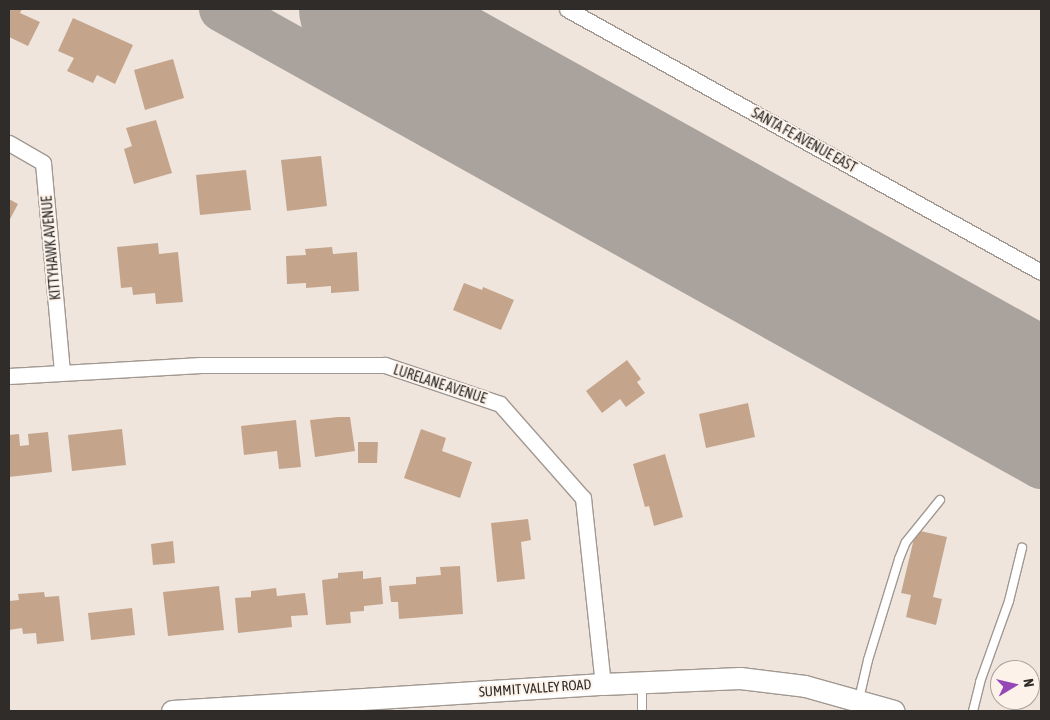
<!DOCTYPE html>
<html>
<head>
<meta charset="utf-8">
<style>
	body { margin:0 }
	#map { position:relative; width:1050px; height:720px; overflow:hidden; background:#efe5dd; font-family:"Asap Condensed",sans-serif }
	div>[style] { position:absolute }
	.taxiway>* { height:46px; margin:-23px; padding:0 23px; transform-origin:23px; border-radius:23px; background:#aaa29c }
	.runway>* { height:118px; margin:-59px; padding:0 59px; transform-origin:59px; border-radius:59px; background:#aaa29c }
	.building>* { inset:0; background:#c4a58c }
	.roads { filter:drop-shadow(1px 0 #a19891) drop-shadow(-1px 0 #a19891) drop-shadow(0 1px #a19891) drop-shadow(0 -1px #a19891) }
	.lane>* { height:8px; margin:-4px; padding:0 4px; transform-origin:4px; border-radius:4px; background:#fff }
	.street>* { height:15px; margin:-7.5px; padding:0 7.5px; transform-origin:7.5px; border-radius:7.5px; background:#fff }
	.secondary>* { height:21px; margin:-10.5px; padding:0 10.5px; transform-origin:10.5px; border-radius:10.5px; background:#fff }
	span { translate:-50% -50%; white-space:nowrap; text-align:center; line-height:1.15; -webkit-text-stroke:4px #fcf2ea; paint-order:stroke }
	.street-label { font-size:14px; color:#2f2c29 }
	.frame { position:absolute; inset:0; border:10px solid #2f2c29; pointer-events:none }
	.north { position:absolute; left:990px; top:660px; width:50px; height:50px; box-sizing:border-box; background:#fcf2ea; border:1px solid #aaa39d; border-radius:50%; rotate:81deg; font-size:14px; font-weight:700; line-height:20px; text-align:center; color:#2f2c29 }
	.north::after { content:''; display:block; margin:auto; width:18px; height:22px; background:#9647b7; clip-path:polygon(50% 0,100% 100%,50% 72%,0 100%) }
</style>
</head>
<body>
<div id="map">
	<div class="taxiway">
		<i style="left:222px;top:9px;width:938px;rotate:29.16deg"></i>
		<i style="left:432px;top:126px;width:66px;rotate:-61.1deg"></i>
	</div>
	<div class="runway">
		<i style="left:358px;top:9px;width:782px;rotate:29.09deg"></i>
	</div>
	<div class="building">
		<i style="clip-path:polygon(9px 9px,22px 9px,20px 13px,40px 22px,28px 46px,9px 37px)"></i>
		<i style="clip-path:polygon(73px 18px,133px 45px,115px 84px,97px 75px,93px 83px,67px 71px,74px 58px,58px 51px)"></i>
		<i style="clip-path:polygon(173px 59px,184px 98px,145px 110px,134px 70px)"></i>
		<i style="clip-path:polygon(156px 120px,172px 173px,134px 184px,124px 149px,132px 146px,126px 128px)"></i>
		<i style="clip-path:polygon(321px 156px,327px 206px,287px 211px,281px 160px)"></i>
		<i style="clip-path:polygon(246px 170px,251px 210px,200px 215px,196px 175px)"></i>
		<i style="clip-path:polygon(9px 199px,18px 204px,9px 221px)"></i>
		<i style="clip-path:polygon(158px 243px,159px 254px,178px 252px,183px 302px,156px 304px,155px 293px,133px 295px,132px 287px,121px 288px,117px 247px)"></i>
		<i style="clip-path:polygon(332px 247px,333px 254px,357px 252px,359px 291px,331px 293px,331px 286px,306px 288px,306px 283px,287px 284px,286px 256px,306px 255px,305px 249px)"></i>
		<i style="clip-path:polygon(464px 283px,482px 290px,483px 287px,514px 300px,501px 330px,453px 310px)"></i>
		<i style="clip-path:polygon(627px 360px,641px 379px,637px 382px,645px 393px,626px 407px,620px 399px,602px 413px,586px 391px)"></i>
		<i style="clip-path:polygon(748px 403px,755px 437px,706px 448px,699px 414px)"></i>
		<i style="clip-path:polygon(338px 417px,350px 417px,355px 451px,315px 457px,310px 420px)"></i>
		<i style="clip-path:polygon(296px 420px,301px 467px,279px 469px,277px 451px,244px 455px,241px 426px)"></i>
		<i style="clip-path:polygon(122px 429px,126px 465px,72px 471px,68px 435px)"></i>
		<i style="clip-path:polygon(421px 429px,446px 438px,442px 451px,472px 462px,460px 498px,404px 478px)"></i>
		<i style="clip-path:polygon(48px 432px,52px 472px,9px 477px,9px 435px,19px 434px,20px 446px,29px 445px,28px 434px)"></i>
		<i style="clip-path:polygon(358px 442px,378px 442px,377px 463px,358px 463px)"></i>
		<i style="clip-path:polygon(665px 454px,683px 517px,654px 526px,649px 506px,645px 507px,633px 464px)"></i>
		<i style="clip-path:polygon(528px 519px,531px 540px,521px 542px,525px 579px,497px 582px,491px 523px)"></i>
		<i style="clip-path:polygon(916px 530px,947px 537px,933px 597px,942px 599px,936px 625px,906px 617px,911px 595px,901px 593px)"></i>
		<i style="clip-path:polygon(173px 541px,175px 563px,153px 565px,151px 544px)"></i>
		<i style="clip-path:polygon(460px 566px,463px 614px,399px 619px,398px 602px,391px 602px,389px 586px,416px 584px,416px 577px,441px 575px,440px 567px)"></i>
		<i style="clip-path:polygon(363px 571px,363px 579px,381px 577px,383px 604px,364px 606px,364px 611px,350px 612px,351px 623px,326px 625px,322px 580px,338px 578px,338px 573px)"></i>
		<i style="clip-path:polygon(219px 586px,224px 630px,168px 636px,163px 592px)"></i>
		<i style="clip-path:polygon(276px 588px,277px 596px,305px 593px,308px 615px,291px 616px,292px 627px,238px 633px,235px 598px,251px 597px,251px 591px)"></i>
		<i style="clip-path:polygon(44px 592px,45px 597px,59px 596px,64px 641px,37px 644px,36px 633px,23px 634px,22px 628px,9px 630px,9px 601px,19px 600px,18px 594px)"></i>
		<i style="clip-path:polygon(132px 608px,135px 635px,91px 640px,88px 613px)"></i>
	</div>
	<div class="roads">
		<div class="lane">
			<i style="left:642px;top:683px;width:28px;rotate:90deg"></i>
			<i style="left:859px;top:699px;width:40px;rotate:-77deg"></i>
			<i style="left:868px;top:660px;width:106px;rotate:-72.9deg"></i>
			<i style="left:899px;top:559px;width:18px;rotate:-68deg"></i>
			<i style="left:906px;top:542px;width:54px;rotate:-51deg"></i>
			<i style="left:973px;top:711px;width:30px;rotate:-76deg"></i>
			<i style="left:980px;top:682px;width:86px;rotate:-70.3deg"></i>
			<i style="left:1009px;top:601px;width:55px;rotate:-76.2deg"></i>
		</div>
		<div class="street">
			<i style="left:567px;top:9px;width:542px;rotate:29.02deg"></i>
			<i style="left:9px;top:143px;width:39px;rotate:30deg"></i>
			<i style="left:43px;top:163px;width:210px;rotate:84.8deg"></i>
			<i style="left:9px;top:376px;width:192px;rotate:-3.3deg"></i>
			<i style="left:201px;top:365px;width:184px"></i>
			<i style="left:385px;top:365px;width:121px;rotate:18.7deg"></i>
			<i style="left:500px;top:404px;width:125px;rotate:48.6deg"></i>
			<i style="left:583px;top:498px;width:187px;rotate:83.9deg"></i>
		</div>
		<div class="secondary">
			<i style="left:172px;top:711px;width:432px;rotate:-3.6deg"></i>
			<i style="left:603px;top:684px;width:137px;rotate:-2.5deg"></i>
			<i style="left:740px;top:678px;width:65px;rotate:7deg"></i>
			<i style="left:805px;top:686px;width:92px;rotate:15.7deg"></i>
		</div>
	</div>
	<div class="street-label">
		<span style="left:804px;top:140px;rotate:29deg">SANTA FE AVENUE EAST</span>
		<span style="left:51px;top:248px;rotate:-95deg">KITTYHAWK AVENUE</span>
		<span style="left:440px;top:384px;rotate:18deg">LURELANE AVENUE</span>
		<span style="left:535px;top:688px;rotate:-4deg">SUMMIT VALLEY ROAD</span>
	</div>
	<div class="frame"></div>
	<div class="north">N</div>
</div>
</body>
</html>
